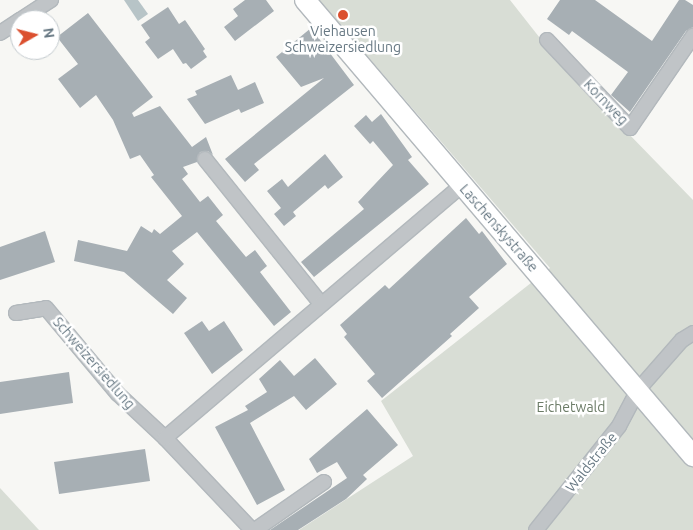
<!DOCTYPE html>
<html>
<head>
<meta charset="utf-8">
<style>
	body { margin:0 }
	#map { position:relative; width:693px; height:530px; overflow:hidden; background:#f7f7f4; font-family:Ubuntu,sans-serif }
	div>[style] { position:absolute }
	.green>* { inset:0; background:#d8ddd5 }
	.water>* { inset:0; background:#b7c4c7 }
	.building>* { inset:0; background:#a7afb4 }
	.roads { filter:drop-shadow(1px 0 #b2b8bc) drop-shadow(-1px 0 #b2b8bc) drop-shadow(0 1px #b2b8bc) drop-shadow(0 -1px #b2b8bc) }
	.street>* { height:14px; margin:-7px; padding:0 7px; transform-origin:7px; border-radius:7px; background:#c0c4c7 }
	.secondary>* { height:20px; margin:-10px; padding:0 10px; transform-origin:10px; border-radius:10px; background:#fff }
	.dots>* { width:14px; height:14px; translate:-50% -50%; box-sizing:border-box; border:2px solid #fff; border-radius:50% }
	span { translate:-50% -50%; white-space:nowrap; text-align:center; line-height:1.15; -webkit-text-stroke:5px #fff; paint-order:stroke }
	.poi-label { font-size:14px; color:#677883 }
	.street-label { font-size:14px; color:#677883 }
	.park-label { font-size:14px; color:#6b7b66 }
	.north { position:absolute; left:10px; top:10px; width:50px; height:50px; box-sizing:border-box; background:#fff; border:1px solid #c2c9cd; border-radius:50%; rotate:82deg; font-size:14px; font-weight:700; line-height:20px; text-align:center; color:#677883 }
	.north::after { content:''; display:block; margin:auto; width:18px; height:22px; background:#db502f; clip-path:polygon(50% 0,100% 100%,50% 72%,0 100%) }
</style>
</head>
<body>
<div id="map">
	<div class="green">
		<i style="clip-path:polygon(319px 0,510px 0,558px 61px,693px 200px,693px 530px,299px 530px,413px 456px,381px 401px,550px 268px)"></i>
		<i style="clip-path:polygon(0 488px,39px 530px,0 530px)"></i>
	</div>
	<div class="water">
		<i style="clip-path:polygon(124px 0,138px 0,148px 14px,138px 21px)"></i>
	</div>
	<div class="building">
		<i style="clip-path:polygon(245px 0,266px 0,274px 11px,235px 41px,224px 27px,238px 16px,233px 9px)"></i>
		<i style="clip-path:polygon(560px 0,595px 0,652px 41px,679px 0,685px 0,693px 5px,693px 27px,686px 31px,630px 112px,611px 95px,628px 72px,572px 31px,569px 35px,547px 19px)"></i>
		<i style="clip-path:polygon(168px 7px,179px 24px,185px 20px,205px 49px,203px 51px,207px 57px,191px 69px,186px 63px,183px 64px,173px 49px,158px 59px,145px 42px,150px 38px,141px 25px)"></i>
		<i style="clip-path:polygon(88px 13px,153px 97px,132px 113px,134px 117px,160px 106px,192px 147px,206px 137px,213px 155px,208px 151px,200px 152px,197px 162px,183px 167px,188px 174px,182px 179px,200px 202px,208px 196px,223px 215px,216px 221px,246px 257px,255px 250px,267px 266px,260px 272px,291px 312px,274px 326px,197px 232px,172px 251px,184px 264px,167px 280px,187px 298px,173px 314px,124px 272px,74px 261px,78px 240px,127px 251px,141px 226px,152px 233px,154px 229px,160px 234px,182px 216px,151px 177px,154px 175px,140px 155px,130px 159px,113px 120px,96px 95px,80px 108px,58px 79px,78px 64px,57px 37px)"></i>
		<i style="clip-path:polygon(311px 28px,354px 85px,254px 164px,259px 170px,245px 182px,225px 159px,324px 78px,301px 87px,276px 57px)"></i>
		<i style="clip-path:polygon(231px 75px,238px 90px,255px 82px,264px 103px,241px 113px,239px 109px,205px 124px,187px 99px,197px 95px,195px 91px)"></i>
		<i style="clip-path:polygon(381px 114px,412px 157px,408px 160px,429px 184px,314px 277px,301px 262px,364px 209px,358px 202px,393px 165px,373px 141px,370px 144px,354px 126px,366px 115px,372px 122px)"></i>
		<i style="clip-path:polygon(325px 154px,343px 177px,328px 189px,325px 185px,293px 212px,296px 216px,284px 226px,274px 214px,281px 208px,267px 191px,282px 179px,288px 187px)"></i>
		<i style="clip-path:polygon(466px 218px,479px 234px,482px 231px,507px 264px,469px 297px,479px 308px,450px 334px,452px 336px,382px 398px,367px 381px,375px 374px,344px 337px,347px 334px,340px 325px,385px 285px,389px 289px)"></i>
		<i style="clip-path:polygon(45px 231px,55px 262px,0 280px,0 247px)"></i>
		<i style="clip-path:polygon(202px 321px,209px 331px,224px 321px,243px 350px,212px 374px,184px 333px)"></i>
		<i style="clip-path:polygon(315px 358px,337px 384px,306px 410px,294px 396px,250px 423px,285px 490px,257px 505px,215px 427px,248px 410px,245px 406px,267px 392px,259px 379px,280px 360px,294px 376px)"></i>
		<i style="clip-path:polygon(69px 372px,73px 403px,0 414px,0 382px)"></i>
		<i style="clip-path:polygon(367px 409px,398px 445px,363px 475px,367px 479px,346px 499px,298px 530px,270px 530px,347px 478px,337px 462px,317px 473px,309px 459px)"></i>
		<i style="clip-path:polygon(145px 449px,150px 481px,59px 494px,54px 462px)"></i>
	</div>
	<div class="roads">
		<div class="street">
			<i style="left:20px;top:20px;width:37px;rotate:-33deg"></i>
			<i style="left:0;top:33px;width:24px;rotate:-33deg"></i>
			<i style="left:547px;top:40px;width:121px;rotate:46.7deg"></i>
			<i style="left:630px;top:128px;width:112px;rotate:-55.6deg"></i>
			<i style="left:205px;top:159px;width:186px;rotate:51.3deg"></i>
			<i style="left:16px;top:313px;width:30px;rotate:-9deg"></i>
			<i style="left:46px;top:308px;width:112px;rotate:50.1deg"></i>
			<i style="left:118px;top:394px;width:64px;rotate:43.1deg"></i>
			<i style="left:165px;top:438px;width:127px;rotate:46.6deg"></i>
			<i style="left:165px;top:438px;width:390px;rotate:-40.4deg"></i>
			<i style="left:255px;top:530px;width:84px;rotate:-34.8deg"></i>
			<i style="left:536px;top:530px;width:133px;rotate:-51.4deg"></i>
			<i style="left:619px;top:426px;width:41px;rotate:-62.2deg"></i>
			<i style="left:638px;top:390px;width:67px;rotate:-48.7deg"></i>
			<i style="left:682px;top:340px;width:13px;rotate:-32deg"></i>
		</div>
		<div class="secondary">
			<i style="left:305px;top:0;width:599px;rotate:49.61deg"></i>
		</div>
	</div>
	<div class="dots">
		<i style="left:343px;top:15px;background:#db502f"></i>
	</div>
	<div class="poi-label">
		<span style="left:343px;top:39px">Viehausen<br>Schweizersiedlung</span>
	</div>
	<div class="street-label">
		<span style="left:606px;top:102px;rotate:46deg">Kornweg</span>
		<span style="left:499px;top:228px;rotate:49deg">Laschenskystraße</span>
		<span style="left:94px;top:363px;rotate:49deg">Schweizersiedlung</span>
		<span style="left:591px;top:462px;rotate:-51deg">Waldstraße</span>
	</div>
	<div class="park-label">
		<span style="left:571px;top:407px">Eichetwald</span>
	</div>
	<div class="north">N</div>
</div>
</body>
</html>
